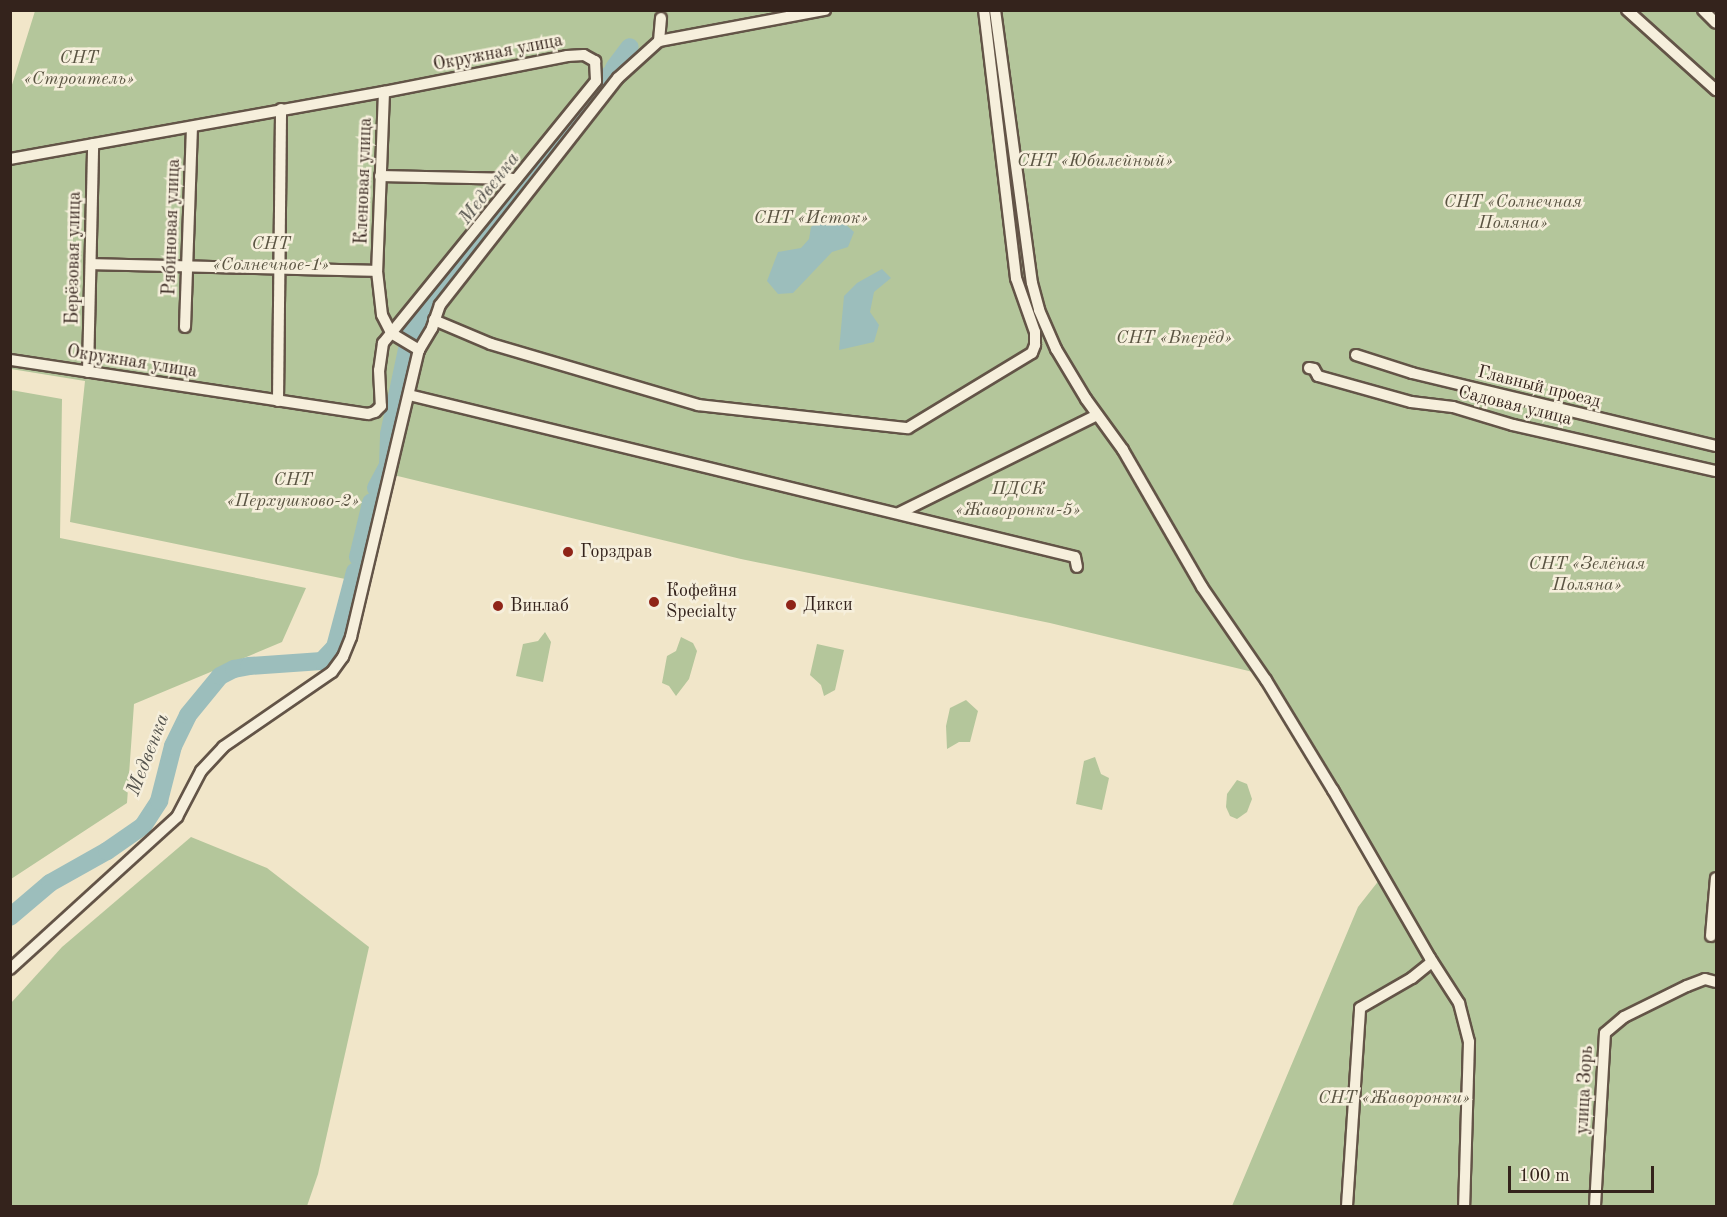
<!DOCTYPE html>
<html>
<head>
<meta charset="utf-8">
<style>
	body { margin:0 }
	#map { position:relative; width:1727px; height:1217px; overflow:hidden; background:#f1e6c9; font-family:"Old Standard TT",serif }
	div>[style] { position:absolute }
	.green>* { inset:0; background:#b4c69b }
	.water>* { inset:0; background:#9cbebc }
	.river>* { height:18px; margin:-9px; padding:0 9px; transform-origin:9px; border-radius:9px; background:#9cbebc }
	.roads { filter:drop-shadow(2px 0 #635447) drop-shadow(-2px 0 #635447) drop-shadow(0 2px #635447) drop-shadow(0 -2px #635447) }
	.street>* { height:10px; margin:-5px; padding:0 5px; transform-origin:5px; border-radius:5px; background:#f6efdc }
	.dots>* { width:16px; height:16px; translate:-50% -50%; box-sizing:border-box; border:3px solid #f6efdc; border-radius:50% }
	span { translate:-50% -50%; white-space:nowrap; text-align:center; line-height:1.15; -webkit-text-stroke:5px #f6efdc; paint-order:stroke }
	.street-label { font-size:18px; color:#34231c }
	.park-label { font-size:18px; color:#5a5442; font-style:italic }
	.poi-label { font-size:18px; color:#34231c }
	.left { translate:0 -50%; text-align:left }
	.water-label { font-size:20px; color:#53524c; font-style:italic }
	.frame { position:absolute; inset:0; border:12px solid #34231c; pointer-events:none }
	.scale { position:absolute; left:1508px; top:1166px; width:146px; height:27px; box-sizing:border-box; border:3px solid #34231c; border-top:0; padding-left:8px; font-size:18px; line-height:21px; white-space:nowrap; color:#34231c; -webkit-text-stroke:4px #f6efdc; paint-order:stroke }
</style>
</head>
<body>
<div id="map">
	<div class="green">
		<i style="clip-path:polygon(35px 11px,1716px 11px,1716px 1206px,1232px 1206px,1358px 907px,1380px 879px,1257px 673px,1050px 623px,741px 559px,377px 471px,350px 580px,70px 522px,85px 381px,11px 369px,11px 88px)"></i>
		<i style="clip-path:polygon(11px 390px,62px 399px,60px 538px,306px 588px,282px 642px,134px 704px,127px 803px,11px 879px)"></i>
		<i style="clip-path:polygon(545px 632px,551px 642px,543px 682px,516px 676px,523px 644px,538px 641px)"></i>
		<i style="clip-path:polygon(681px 637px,693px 643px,697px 651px,689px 679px,676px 696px,669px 686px,662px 683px,667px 656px,676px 651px)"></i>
		<i style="clip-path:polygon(817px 644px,844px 650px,835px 690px,824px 696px,821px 685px,810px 675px)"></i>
		<i style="clip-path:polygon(966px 700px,978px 711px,970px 742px,959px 742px,947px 749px,946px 726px,950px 708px)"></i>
		<i style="clip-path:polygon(1095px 757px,1101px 774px,1109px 778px,1102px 810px,1076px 804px,1084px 761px)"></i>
		<i style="clip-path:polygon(1237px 780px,1247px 784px,1252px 799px,1247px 812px,1237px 819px,1230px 816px,1226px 807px,1227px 794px)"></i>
		<i style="clip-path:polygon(191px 837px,267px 868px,369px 947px,318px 1174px,307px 1206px,11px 1206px,11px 1003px,62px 947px)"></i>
	</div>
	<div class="water">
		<i style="clip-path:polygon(829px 214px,842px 221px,854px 232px,848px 247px,832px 252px,793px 293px,778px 294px,767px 281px,778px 252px,801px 248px,809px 239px,811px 227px)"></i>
		<i style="clip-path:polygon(882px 269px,891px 278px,874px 292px,870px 312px,879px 325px,874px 342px,839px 350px,844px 296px,857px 283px)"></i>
	</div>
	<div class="river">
		<i style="left:614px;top:68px;width:26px;rotate:-53deg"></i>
		<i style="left:410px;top:335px;width:41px;rotate:-59deg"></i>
		<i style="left:431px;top:300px;width:288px;rotate:-51.6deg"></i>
		<i style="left:376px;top:488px;width:26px;rotate:-62deg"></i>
		<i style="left:388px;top:465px;width:31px;rotate:-88deg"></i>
		<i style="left:389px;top:434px;width:87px;rotate:-78deg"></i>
		<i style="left:358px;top:557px;width:56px;rotate:-76.5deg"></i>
		<i style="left:10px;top:917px;width:52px;rotate:-40.4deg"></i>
		<i style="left:50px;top:883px;width:65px;rotate:-29.3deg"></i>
		<i style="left:107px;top:851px;width:44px;rotate:-34.8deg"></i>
		<i style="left:143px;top:826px;width:30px;rotate:-57deg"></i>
		<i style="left:159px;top:801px;width:57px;rotate:-75.7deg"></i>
		<i style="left:173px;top:746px;width:34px;rotate:-64deg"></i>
		<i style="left:188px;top:715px;width:50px;rotate:-50.6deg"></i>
		<i style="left:220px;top:676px;width:16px;rotate:-27deg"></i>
		<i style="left:234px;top:669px;width:15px;rotate:-11deg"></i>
		<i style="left:249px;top:666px;width:73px;rotate:-3.9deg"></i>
		<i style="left:322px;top:661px;width:19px;rotate:-47deg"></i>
		<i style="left:335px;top:647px;width:78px;rotate:-75.1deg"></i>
	</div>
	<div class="roads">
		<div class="street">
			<i style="left:995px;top:10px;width:275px;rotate:82.3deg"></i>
			<i style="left:1032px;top:283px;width:28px;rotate:75deg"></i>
			<i style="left:1039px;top:310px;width:43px;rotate:66.4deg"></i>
			<i style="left:1056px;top:349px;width:58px;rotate:59deg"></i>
			<i style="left:1086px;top:399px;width:63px;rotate:54deg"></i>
			<i style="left:1123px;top:450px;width:158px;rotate:60deg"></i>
			<i style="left:1202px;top:587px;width:113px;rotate:55.5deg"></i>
			<i style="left:1266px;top:680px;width:129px;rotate:58.7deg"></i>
			<i style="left:1333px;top:790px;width:194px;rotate:60deg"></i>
			<i style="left:1430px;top:958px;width:54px;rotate:57.2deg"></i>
			<i style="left:1459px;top:1003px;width:40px;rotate:75.6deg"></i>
			<i style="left:1469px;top:1042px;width:164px;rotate:91.7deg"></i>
			<i style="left:1627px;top:10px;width:120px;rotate:42deg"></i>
			<i style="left:1703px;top:10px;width:18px;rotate:45deg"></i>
			<i style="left:659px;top:41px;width:23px;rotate:-85deg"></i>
			<i style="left:384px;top:92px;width:179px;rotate:92.2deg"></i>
			<i style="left:377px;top:271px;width:44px;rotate:83.5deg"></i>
			<i style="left:382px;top:315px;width:20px;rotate:63deg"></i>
			<i style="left:391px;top:333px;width:33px;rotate:31deg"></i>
			<i style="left:10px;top:159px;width:380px;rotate:-10.2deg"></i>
			<i style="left:384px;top:92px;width:187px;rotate:-11.1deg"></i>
			<i style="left:567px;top:56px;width:17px;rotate:-3deg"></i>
			<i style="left:584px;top:55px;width:13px;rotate:29deg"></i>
			<i style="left:595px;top:61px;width:20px;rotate:87deg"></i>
			<i style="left:596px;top:81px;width:338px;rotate:129.1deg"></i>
			<i style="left:383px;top:343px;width:27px;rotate:98deg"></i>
			<i style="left:379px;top:370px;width:36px;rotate:87deg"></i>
			<i style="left:381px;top:406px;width:8px;rotate:135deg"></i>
			<i style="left:375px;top:412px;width:7px;rotate:164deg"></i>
			<i style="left:368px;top:414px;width:362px;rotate:-171.4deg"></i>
			<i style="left:380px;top:176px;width:136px;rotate:1.3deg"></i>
			<i style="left:91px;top:264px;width:286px;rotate:1.4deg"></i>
			<i style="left:434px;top:320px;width:62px;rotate:22.8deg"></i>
			<i style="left:491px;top:344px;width:216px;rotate:16.4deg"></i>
			<i style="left:698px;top:405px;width:211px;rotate:6.3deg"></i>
			<i style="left:908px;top:428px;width:145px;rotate:-31.2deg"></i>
			<i style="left:1032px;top:353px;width:9px;rotate:-69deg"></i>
			<i style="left:1035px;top:345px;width:13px;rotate:-90deg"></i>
			<i style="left:1035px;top:332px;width:57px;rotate:-109.4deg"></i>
			<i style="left:1016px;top:278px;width:270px;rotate:-96.8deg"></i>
			<i style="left:185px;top:327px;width:200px;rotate:-88deg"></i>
			<i style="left:1356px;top:355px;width:59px;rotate:17.8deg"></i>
			<i style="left:1412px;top:373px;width:313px;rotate:13.5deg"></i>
			<i style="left:1309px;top:368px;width:5px;rotate:11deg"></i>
			<i style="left:1314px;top:369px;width:8px;rotate:60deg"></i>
			<i style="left:1318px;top:376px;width:97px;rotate:15.6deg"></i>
			<i style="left:1411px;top:402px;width:42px;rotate:6.8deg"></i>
			<i style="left:1453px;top:407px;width:63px;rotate:16.7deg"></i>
			<i style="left:1513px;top:425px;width:208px;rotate:12.8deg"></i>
			<i style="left:88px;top:372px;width:228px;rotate:-88.7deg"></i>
			<i style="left:409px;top:395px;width:685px;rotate:13.67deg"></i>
			<i style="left:1075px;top:557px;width:10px;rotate:79deg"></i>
			<i style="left:278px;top:401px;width:292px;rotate:-89.4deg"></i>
			<i style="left:899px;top:513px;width:221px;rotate:-26.3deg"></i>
			<i style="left:1711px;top:936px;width:58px;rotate:-85.1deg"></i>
			<i style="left:10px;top:969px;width:226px;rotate:-42.3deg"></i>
			<i style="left:177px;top:817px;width:52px;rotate:-62.4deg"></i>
			<i style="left:201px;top:771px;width:33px;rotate:-47deg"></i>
			<i style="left:223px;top:747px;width:132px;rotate:-34.5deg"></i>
			<i style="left:332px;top:672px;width:19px;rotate:-54deg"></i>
			<i style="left:343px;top:657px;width:22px;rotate:-68deg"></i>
			<i style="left:351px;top:637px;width:295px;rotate:-76.7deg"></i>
			<i style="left:419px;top:350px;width:26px;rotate:-59deg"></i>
			<i style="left:432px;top:328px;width:24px;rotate:-71deg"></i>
			<i style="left:440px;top:305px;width:288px;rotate:-51.9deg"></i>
			<i style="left:618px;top:78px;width:55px;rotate:-42.1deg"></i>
			<i style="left:659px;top:41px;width:169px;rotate:-10.6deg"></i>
			<i style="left:1347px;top:1206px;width:198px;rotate:-86.2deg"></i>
			<i style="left:1360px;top:1008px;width:60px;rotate:-30deg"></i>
			<i style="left:1412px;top:978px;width:26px;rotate:-39deg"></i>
			<i style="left:1595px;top:1206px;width:173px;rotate:-86.7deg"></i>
			<i style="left:1605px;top:1033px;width:25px;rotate:-40deg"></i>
			<i style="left:1624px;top:1017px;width:70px;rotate:-26.2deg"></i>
			<i style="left:1687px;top:986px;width:19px;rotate:-21deg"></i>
			<i style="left:1705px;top:979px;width:11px;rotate:15deg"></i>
		</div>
	</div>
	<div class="dots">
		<i style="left:568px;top:552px;background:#8f2418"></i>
		<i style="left:654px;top:602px;background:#8f2418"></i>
		<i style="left:791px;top:605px;background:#8f2418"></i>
		<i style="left:498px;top:606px;background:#8f2418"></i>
	</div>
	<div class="street-label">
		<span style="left:498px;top:53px;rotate:-11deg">Окружная улица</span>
		<span style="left:364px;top:181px;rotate:-88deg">Кленовая улица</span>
		<span style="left:172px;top:227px;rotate:-88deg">Рябиновая улица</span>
		<span style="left:74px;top:258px;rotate:-89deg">Берёзовая улица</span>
		<span style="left:132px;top:362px;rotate:9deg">Окружная улица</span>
		<span style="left:1539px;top:387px;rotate:14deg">Главный проезд</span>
		<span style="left:1515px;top:406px;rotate:14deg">Садовая улица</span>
		<span style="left:1585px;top:1090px;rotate:-87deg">улица Зорь</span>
	</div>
	<div class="park-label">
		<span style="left:79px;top:69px">СНТ<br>«Строитель»</span>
		<span style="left:1095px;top:161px">СНТ «Юбилейный»</span>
		<span style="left:1513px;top:213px">СНТ «Солнечная<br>Поляна»</span>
		<span style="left:811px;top:218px">СНТ «Исток»</span>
		<span style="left:271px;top:255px">СНТ<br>«Солнечное-1»</span>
		<span style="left:1174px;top:338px">СНТ «Вперёд»</span>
		<span style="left:293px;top:491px">СНТ<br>«Перхушково-2»</span>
		<span style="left:1018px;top:500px">ПДСК<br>«Жаворонки-5»</span>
		<span style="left:1587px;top:575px">СНТ «Зелёная<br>Поляна»</span>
		<span style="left:1394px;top:1098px">СНТ «Жаворонки»</span>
	</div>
	<div class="poi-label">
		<span class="left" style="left:580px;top:552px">Горздрав</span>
		<span class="left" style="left:666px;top:602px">Кофейня<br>Specialty</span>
		<span class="left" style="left:803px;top:605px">Дикси</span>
		<span class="left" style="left:510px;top:606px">Винлаб</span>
	</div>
	<div class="water-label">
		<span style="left:490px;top:189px;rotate:-52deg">Медвенка</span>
		<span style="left:149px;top:755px;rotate:-69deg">Медвенка</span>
	</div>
	<div class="frame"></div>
	<div class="scale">100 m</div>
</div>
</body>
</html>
